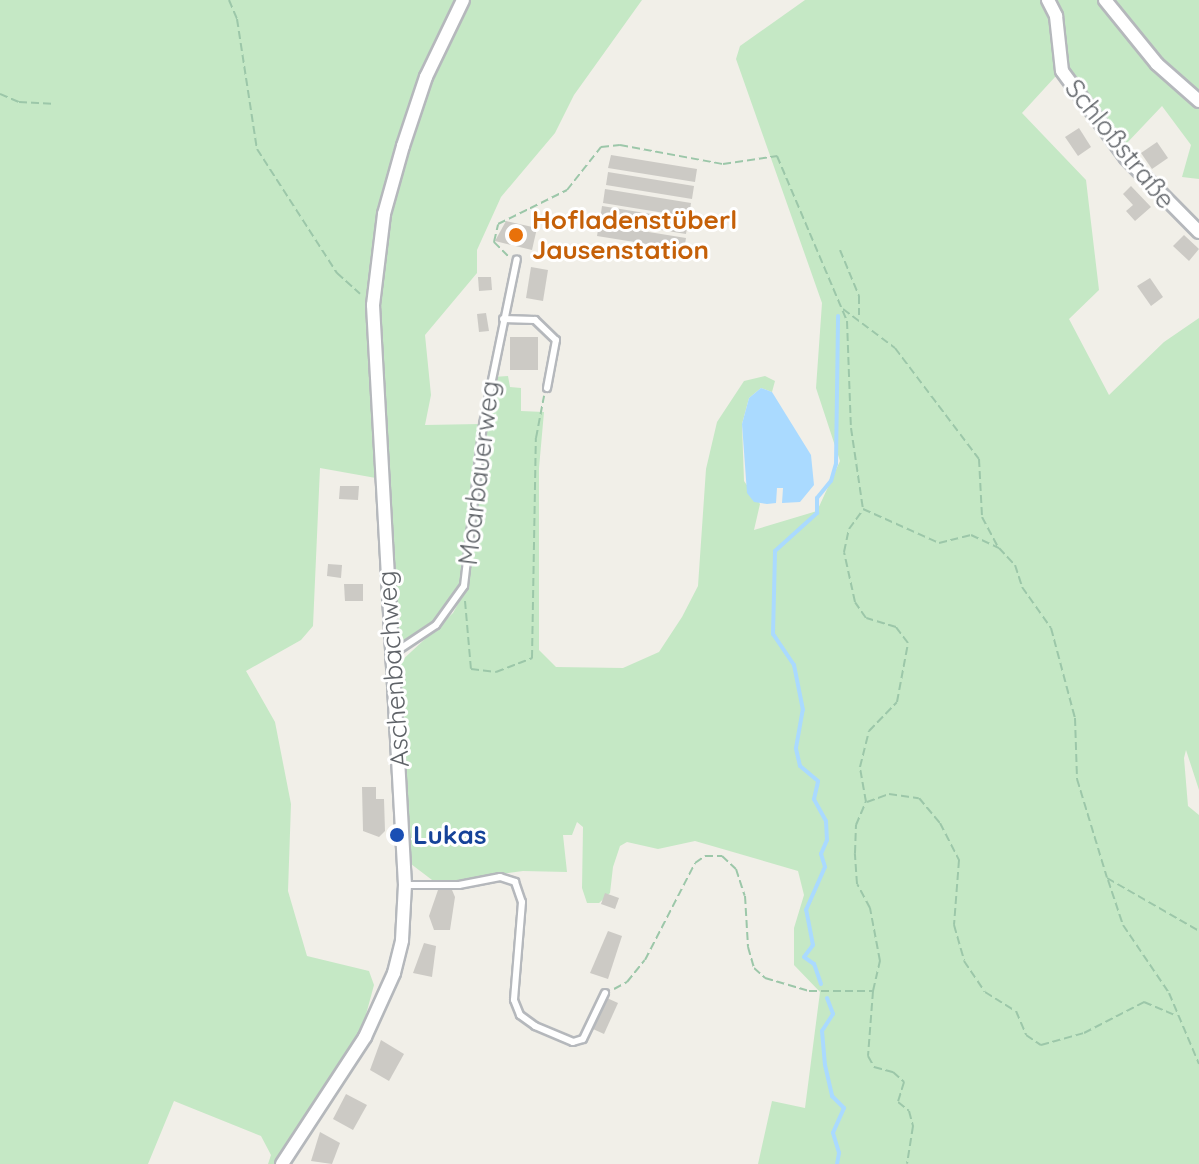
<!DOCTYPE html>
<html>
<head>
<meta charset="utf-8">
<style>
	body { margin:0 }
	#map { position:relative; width:1199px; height:1164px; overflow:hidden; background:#f1efe8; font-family:Quicksand,sans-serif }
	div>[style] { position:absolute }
	.green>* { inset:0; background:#c5e8c5 }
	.water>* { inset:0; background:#aadaff }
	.stream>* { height:4px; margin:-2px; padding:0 2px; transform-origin:2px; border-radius:2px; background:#aadaff }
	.building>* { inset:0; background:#cccac5 }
	.path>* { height:2px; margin-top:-1px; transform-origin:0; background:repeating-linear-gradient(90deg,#9cc7a9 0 8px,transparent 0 12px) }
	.roads { filter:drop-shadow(2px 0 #b5b8bc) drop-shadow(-2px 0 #b5b8bc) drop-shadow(0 2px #b5b8bc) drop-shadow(0 -2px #b5b8bc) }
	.service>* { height:6px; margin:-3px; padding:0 3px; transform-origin:3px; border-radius:3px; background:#fff }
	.minor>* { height:12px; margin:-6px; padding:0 6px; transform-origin:6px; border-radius:6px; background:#fff }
	.dots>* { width:22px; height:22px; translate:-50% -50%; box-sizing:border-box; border:4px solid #fff; border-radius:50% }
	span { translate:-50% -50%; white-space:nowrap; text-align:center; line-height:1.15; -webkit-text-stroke:6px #fff; paint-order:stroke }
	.street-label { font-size:26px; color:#5f6368 }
	.food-label { font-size:26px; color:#c56008; font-weight:700 }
	.left { translate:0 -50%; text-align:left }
	.transit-label { font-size:26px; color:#164399; font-weight:700 }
</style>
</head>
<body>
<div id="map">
	<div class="green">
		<i style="clip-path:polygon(0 0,642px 0,574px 95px,555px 133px,501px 197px,477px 250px,477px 273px,425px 335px,431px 395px,425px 425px,480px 424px,461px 585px,434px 623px,400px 645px,396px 640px,387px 480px,320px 468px,313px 626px,301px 640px,246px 671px,275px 722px,291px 804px,288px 891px,307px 956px,369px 971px,374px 985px,361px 1033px,280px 1155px,284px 1164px,268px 1164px,271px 1155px,261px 1136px,174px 1101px,148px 1164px,0 1164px)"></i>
		<i style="clip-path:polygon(805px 0,1199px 0,1199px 179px,1182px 177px,1191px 145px,1162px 106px,1126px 144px,1066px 65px,1022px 113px,1086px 180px,1099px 290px,1069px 319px,1109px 395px,1164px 342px,1199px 318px,1199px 790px,1186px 750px,1184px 758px,1188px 806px,1199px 815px,1199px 1164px,758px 1164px,772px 1101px,805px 1108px,820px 992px,794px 965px,794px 928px,804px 895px,798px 871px,695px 841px,658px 849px,627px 842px,620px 846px,613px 867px,610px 893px,599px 903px,587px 903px,582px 888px,583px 827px,577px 822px,572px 835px,563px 835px,567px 872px,523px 871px,436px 883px,411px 864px,398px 664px,453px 613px,467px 587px,493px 377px,508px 376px,510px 387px,521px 388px,521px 411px,544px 412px,539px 468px,539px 650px,556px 667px,623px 668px,659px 652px,682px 617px,698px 586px,706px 469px,717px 422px,744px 381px,765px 376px,775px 381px,772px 392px,761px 388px,749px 398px,742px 424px,744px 481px,760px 504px,754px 530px,817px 511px,840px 461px,816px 388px,822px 303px,736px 59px,740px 46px)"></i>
	</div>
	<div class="water">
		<i style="clip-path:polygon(761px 388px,772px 392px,811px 455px,814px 485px,800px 502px,782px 503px,783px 488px,777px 488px,776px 503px,767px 504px,754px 502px,747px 493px,742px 424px,749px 398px)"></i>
	</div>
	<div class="stream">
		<i style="left:821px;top:984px;width:21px;rotate:-109deg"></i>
		<i style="left:814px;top:964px;width:12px;rotate:-145deg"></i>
		<i style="left:804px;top:957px;width:15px;rotate:-53deg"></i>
		<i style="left:813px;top:945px;width:36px;rotate:-101deg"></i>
		<i style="left:806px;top:910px;width:47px;rotate:-66.2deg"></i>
		<i style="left:825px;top:867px;width:14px;rotate:-107deg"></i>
		<i style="left:821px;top:854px;width:15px;rotate:-67deg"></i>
		<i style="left:827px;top:840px;width:19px;rotate:-93deg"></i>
		<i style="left:826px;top:821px;width:25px;rotate:-119deg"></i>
		<i style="left:814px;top:799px;width:18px;rotate:-77deg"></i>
		<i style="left:818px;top:781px;width:23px;rotate:-140deg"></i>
		<i style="left:800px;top:766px;width:18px;rotate:-103deg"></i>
		<i style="left:796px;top:748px;width:39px;rotate:-80deg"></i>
		<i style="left:803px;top:710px;width:46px;rotate:-101.3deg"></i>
		<i style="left:794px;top:665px;width:37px;rotate:-124deg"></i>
		<i style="left:773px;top:634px;width:83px;rotate:-88.6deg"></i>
		<i style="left:775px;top:551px;width:57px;rotate:-42.1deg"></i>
		<i style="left:817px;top:513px;width:15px;rotate:-90deg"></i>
		<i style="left:817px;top:498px;width:22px;rotate:-51deg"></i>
		<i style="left:831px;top:481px;width:18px;rotate:-74deg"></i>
		<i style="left:836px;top:464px;width:148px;rotate:-89.2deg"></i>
		<i style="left:827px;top:998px;width:17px;rotate:69deg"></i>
		<i style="left:833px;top:1014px;width:20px;rotate:123deg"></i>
		<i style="left:822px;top:1031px;width:34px;rotate:85deg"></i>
		<i style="left:825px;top:1065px;width:32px;rotate:77deg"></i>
		<i style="left:832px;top:1096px;width:17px;rotate:45deg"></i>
		<i style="left:844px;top:1108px;width:27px;rotate:114deg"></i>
		<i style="left:833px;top:1133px;width:21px;rotate:73deg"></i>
		<i style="left:839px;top:1153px;width:11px;rotate:100deg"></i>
	</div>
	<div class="building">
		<i style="clip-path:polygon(1079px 128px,1091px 147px,1078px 156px,1065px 137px)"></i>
		<i style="clip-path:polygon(1157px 142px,1168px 158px,1152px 169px,1141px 153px)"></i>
		<i style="clip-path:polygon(611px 155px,697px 169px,695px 182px,608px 168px)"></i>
		<i style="clip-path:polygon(608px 172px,694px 186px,692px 199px,606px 185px)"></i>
		<i style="clip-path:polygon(1131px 186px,1151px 207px,1135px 221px,1126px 211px,1133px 205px,1123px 194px)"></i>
		<i style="clip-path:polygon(605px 189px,691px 203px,689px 217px,603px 203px)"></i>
		<i style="clip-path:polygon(602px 206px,688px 220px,686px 234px,600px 220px)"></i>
		<i style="clip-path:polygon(506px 221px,537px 228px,532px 250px,495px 241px)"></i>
		<i style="clip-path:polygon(599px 224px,686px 238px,684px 250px,597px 236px)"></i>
		<i style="clip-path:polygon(1184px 235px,1199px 249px,1189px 261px,1173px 246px)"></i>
		<i style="clip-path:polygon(531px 267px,548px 270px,543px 301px,526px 298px)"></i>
		<i style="clip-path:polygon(478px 277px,491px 277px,492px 290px,479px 291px)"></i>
		<i style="clip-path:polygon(1150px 278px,1163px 297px,1151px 306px,1137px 286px)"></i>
		<i style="clip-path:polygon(486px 313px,489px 331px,479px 332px,477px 314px)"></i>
		<i style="clip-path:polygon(510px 337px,538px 337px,538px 370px,510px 370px)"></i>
		<i style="clip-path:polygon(340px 486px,359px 486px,358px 500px,339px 499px)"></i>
		<i style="clip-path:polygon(328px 564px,342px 565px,341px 578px,327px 576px)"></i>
		<i style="clip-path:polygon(344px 584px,363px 584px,363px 601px,345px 601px)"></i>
		<i style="clip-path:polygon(362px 787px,376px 787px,376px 799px,384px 799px,385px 831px,379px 837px,363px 831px)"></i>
		<i style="clip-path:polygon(438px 890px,452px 890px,455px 897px,450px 930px,434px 930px,429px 916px)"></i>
		<i style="clip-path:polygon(605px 893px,619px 898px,615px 909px,601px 904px)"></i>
		<i style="clip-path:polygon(608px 931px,622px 936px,608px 979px,590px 973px)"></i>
		<i style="clip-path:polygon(424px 943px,436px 946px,432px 977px,413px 973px)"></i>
		<i style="clip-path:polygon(607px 998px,618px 1003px,604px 1034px,593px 1029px)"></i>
		<i style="clip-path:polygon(381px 1040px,404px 1054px,389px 1081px,370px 1070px)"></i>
		<i style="clip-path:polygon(346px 1094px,367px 1105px,353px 1130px,333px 1119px)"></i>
		<i style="clip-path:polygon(320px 1132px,340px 1143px,332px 1164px,311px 1161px)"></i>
	</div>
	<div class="path">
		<i style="left:229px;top:0;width:21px;rotate:67deg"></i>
		<i style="left:237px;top:19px;width:132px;rotate:81.3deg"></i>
		<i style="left:257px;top:149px;width:148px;rotate:57.2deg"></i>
		<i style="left:337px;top:273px;width:31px;rotate:42deg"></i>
		<i style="left:0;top:94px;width:21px;rotate:23deg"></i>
		<i style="left:19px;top:102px;width:33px;rotate:3deg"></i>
		<i style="left:840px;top:250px;width:50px;rotate:67.6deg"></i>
		<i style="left:859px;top:296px;width:19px;rotate:90deg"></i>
		<i style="left:508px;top:256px;width:20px;rotate:-135deg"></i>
		<i style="left:494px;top:242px;width:18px;rotate:-77deg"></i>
		<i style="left:498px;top:224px;width:77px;rotate:-26.2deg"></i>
		<i style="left:567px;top:190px;width:55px;rotate:-51.7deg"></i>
		<i style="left:601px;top:147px;width:19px;rotate:-6deg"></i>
		<i style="left:620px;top:145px;width:105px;rotate:10.5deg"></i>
		<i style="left:723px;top:164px;width:55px;rotate:-8.4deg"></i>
		<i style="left:777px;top:156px;width:179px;rotate:67deg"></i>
		<i style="left:847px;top:321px;width:107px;rotate:87.9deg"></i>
		<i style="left:851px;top:428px;width:82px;rotate:81.6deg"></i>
		<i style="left:863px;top:509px;width:83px;rotate:24.1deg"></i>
		<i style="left:939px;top:543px;width:33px;rotate:-14deg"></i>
		<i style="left:971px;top:535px;width:31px;rotate:25deg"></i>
		<i style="left:999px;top:548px;width:23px;rotate:47deg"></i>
		<i style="left:1015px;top:565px;width:23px;rotate:72deg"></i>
		<i style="left:1022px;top:587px;width:50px;rotate:54.7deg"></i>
		<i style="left:1051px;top:628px;width:93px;rotate:75.1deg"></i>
		<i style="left:1075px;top:718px;width:61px;rotate:88.1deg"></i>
		<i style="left:1077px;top:779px;width:103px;rotate:73.1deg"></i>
		<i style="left:1107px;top:878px;width:106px;rotate:29.9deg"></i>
		<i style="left:843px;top:309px;width:65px;rotate:36.9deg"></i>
		<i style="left:895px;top:348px;width:139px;rotate:52.9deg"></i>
		<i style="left:979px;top:459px;width:58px;rotate:87deg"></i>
		<i style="left:982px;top:517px;width:34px;rotate:62deg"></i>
		<i style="left:465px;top:601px;width:68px;rotate:85deg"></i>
		<i style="left:471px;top:669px;width:25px;rotate:7deg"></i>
		<i style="left:496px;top:672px;width:39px;rotate:-21deg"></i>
		<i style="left:532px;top:658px;width:220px;rotate:-89deg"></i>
		<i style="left:536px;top:438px;width:43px;rotate:-79.2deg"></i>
		<i style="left:867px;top:802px;width:23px;rotate:-20deg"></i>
		<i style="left:889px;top:794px;width:30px;rotate:8deg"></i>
		<i style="left:919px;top:798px;width:33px;rotate:50deg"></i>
		<i style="left:940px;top:823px;width:42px;rotate:62.8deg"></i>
		<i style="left:959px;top:860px;width:65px;rotate:94.4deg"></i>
		<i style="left:954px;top:925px;width:37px;rotate:74deg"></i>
		<i style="left:964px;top:961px;width:37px;rotate:56deg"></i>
		<i style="left:985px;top:992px;width:36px;rotate:32deg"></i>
		<i style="left:1016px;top:1011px;width:26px;rotate:67deg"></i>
		<i style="left:1026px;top:1035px;width:18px;rotate:34deg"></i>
		<i style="left:1041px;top:1045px;width:45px;rotate:-15.6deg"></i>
		<i style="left:1084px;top:1033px;width:68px;rotate:-27.3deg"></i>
		<i style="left:1144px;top:1002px;width:33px;rotate:23deg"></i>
		<i style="left:1108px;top:880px;width:47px;rotate:71.6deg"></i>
		<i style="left:1123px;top:925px;width:82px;rotate:55.9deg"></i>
		<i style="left:1169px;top:993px;width:77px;rotate:67.1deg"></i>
		<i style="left:614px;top:989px;width:15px;rotate:-28deg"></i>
		<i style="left:627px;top:982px;width:28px;rotate:-51deg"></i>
		<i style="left:645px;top:960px;width:109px;rotate:-62.7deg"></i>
		<i style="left:695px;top:863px;width:12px;rotate:-35deg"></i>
		<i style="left:705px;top:856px;width:17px"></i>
		<i style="left:722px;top:856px;width:19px;rotate:43deg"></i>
		<i style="left:736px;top:869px;width:28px;rotate:72deg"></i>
		<i style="left:745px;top:896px;width:51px;rotate:86.6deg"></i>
		<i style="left:748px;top:947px;width:22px;rotate:74deg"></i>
		<i style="left:754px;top:968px;width:15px;rotate:42deg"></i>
		<i style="left:765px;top:978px;width:46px;rotate:16.5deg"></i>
		<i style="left:809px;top:991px;width:64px"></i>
		<i style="left:873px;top:991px;width:31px;rotate:-77deg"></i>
		<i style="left:880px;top:961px;width:54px;rotate:-100.7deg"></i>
		<i style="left:870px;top:908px;width:27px;rotate:-118deg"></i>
		<i style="left:857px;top:884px;width:31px;rotate:-94deg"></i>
		<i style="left:855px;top:853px;width:28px;rotate:-88deg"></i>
		<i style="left:856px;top:825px;width:25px;rotate:-67deg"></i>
		<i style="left:866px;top:802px;width:36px;rotate:-100deg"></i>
		<i style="left:860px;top:767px;width:37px;rotate:-76deg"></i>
		<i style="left:869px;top:731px;width:40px;rotate:-46deg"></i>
		<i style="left:897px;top:702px;width:60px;rotate:-79.4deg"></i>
		<i style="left:908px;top:643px;width:20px;rotate:-127deg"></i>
		<i style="left:896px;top:627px;width:31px;rotate:-163deg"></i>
		<i style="left:866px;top:618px;width:19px;rotate:-125deg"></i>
		<i style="left:855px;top:602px;width:51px;rotate:-102.4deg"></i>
		<i style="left:844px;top:552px;width:24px;rotate:-78deg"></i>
		<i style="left:849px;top:529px;width:24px;rotate:-54deg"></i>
		<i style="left:873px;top:991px;width:65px;rotate:94.4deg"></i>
		<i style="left:868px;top:1056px;width:13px;rotate:61deg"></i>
		<i style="left:874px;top:1067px;width:20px;rotate:15deg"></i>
		<i style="left:893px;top:1072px;width:15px;rotate:42deg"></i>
		<i style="left:904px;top:1082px;width:21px;rotate:107deg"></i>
		<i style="left:898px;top:1102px;width:14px;rotate:39deg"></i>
		<i style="left:909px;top:1111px;width:16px;rotate:75deg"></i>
		<i style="left:913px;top:1126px;width:38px;rotate:99deg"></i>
	</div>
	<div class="roads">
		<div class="service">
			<i style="left:503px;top:319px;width:32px;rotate:2deg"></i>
			<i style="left:535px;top:320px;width:29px;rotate:44deg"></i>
			<i style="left:556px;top:340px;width:49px;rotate:100.6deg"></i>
			<i style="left:391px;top:655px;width:54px;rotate:-33.7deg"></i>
			<i style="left:436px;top:625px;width:48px;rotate:-54.3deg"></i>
			<i style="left:464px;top:586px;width:163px;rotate:-83.3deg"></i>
			<i style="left:483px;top:424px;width:168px;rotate:-78.4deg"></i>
			<i style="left:405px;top:885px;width:54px"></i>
			<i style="left:459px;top:885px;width:42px;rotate:-11deg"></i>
			<i style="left:500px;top:877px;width:16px;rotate:18deg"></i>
			<i style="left:515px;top:882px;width:21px;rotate:71deg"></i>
			<i style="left:522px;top:902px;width:98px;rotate:94.7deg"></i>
			<i style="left:514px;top:1000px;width:16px;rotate:68deg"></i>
			<i style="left:520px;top:1015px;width:19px;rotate:36deg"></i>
			<i style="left:535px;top:1026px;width:41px;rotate:22.8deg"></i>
			<i style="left:573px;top:1042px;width:10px;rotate:-17deg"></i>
			<i style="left:583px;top:1039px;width:51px;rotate:-64.4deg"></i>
		</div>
		<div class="minor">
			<i style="left:1048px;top:0;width:18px;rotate:63deg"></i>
			<i style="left:1056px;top:16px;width:55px;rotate:83.8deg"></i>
			<i style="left:1062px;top:71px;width:108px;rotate:53.7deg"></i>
			<i style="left:1126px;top:158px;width:104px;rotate:45.4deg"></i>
			<i style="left:1105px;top:0;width:82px;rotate:50.9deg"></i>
			<i style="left:1157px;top:64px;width:56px;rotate:41.4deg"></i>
			<i style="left:282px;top:1164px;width:152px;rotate:-56.8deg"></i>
			<i style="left:365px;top:1037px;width:70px;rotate:-65.6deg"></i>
			<i style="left:394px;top:973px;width:34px;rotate:-76deg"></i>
			<i style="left:402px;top:940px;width:55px;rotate:-86.9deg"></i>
			<i style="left:405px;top:885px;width:581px;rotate:-93.16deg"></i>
			<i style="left:373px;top:305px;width:92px;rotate:-83.1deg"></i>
			<i style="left:384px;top:214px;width:71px;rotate:-74.4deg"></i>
			<i style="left:403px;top:146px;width:73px;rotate:-71.6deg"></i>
			<i style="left:426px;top:77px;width:85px;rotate:-64.3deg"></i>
		</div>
	</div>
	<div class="dots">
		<i style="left:516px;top:235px;background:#e8710a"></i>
		<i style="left:397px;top:835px;background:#1a4fb4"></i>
	</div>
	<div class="street-label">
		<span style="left:1120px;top:144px;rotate:51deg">Schloßstraße</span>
		<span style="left:479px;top:473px;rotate:-83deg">Moarbauerweg</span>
		<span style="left:393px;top:669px;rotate:-94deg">Aschenbachweg</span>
	</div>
	<div class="food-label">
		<span class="left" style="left:532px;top:235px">Hofladenstüberl<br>Jausenstation</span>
	</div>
	<div class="transit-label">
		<span class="left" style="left:413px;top:835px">Lukas</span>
	</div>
</div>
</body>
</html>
